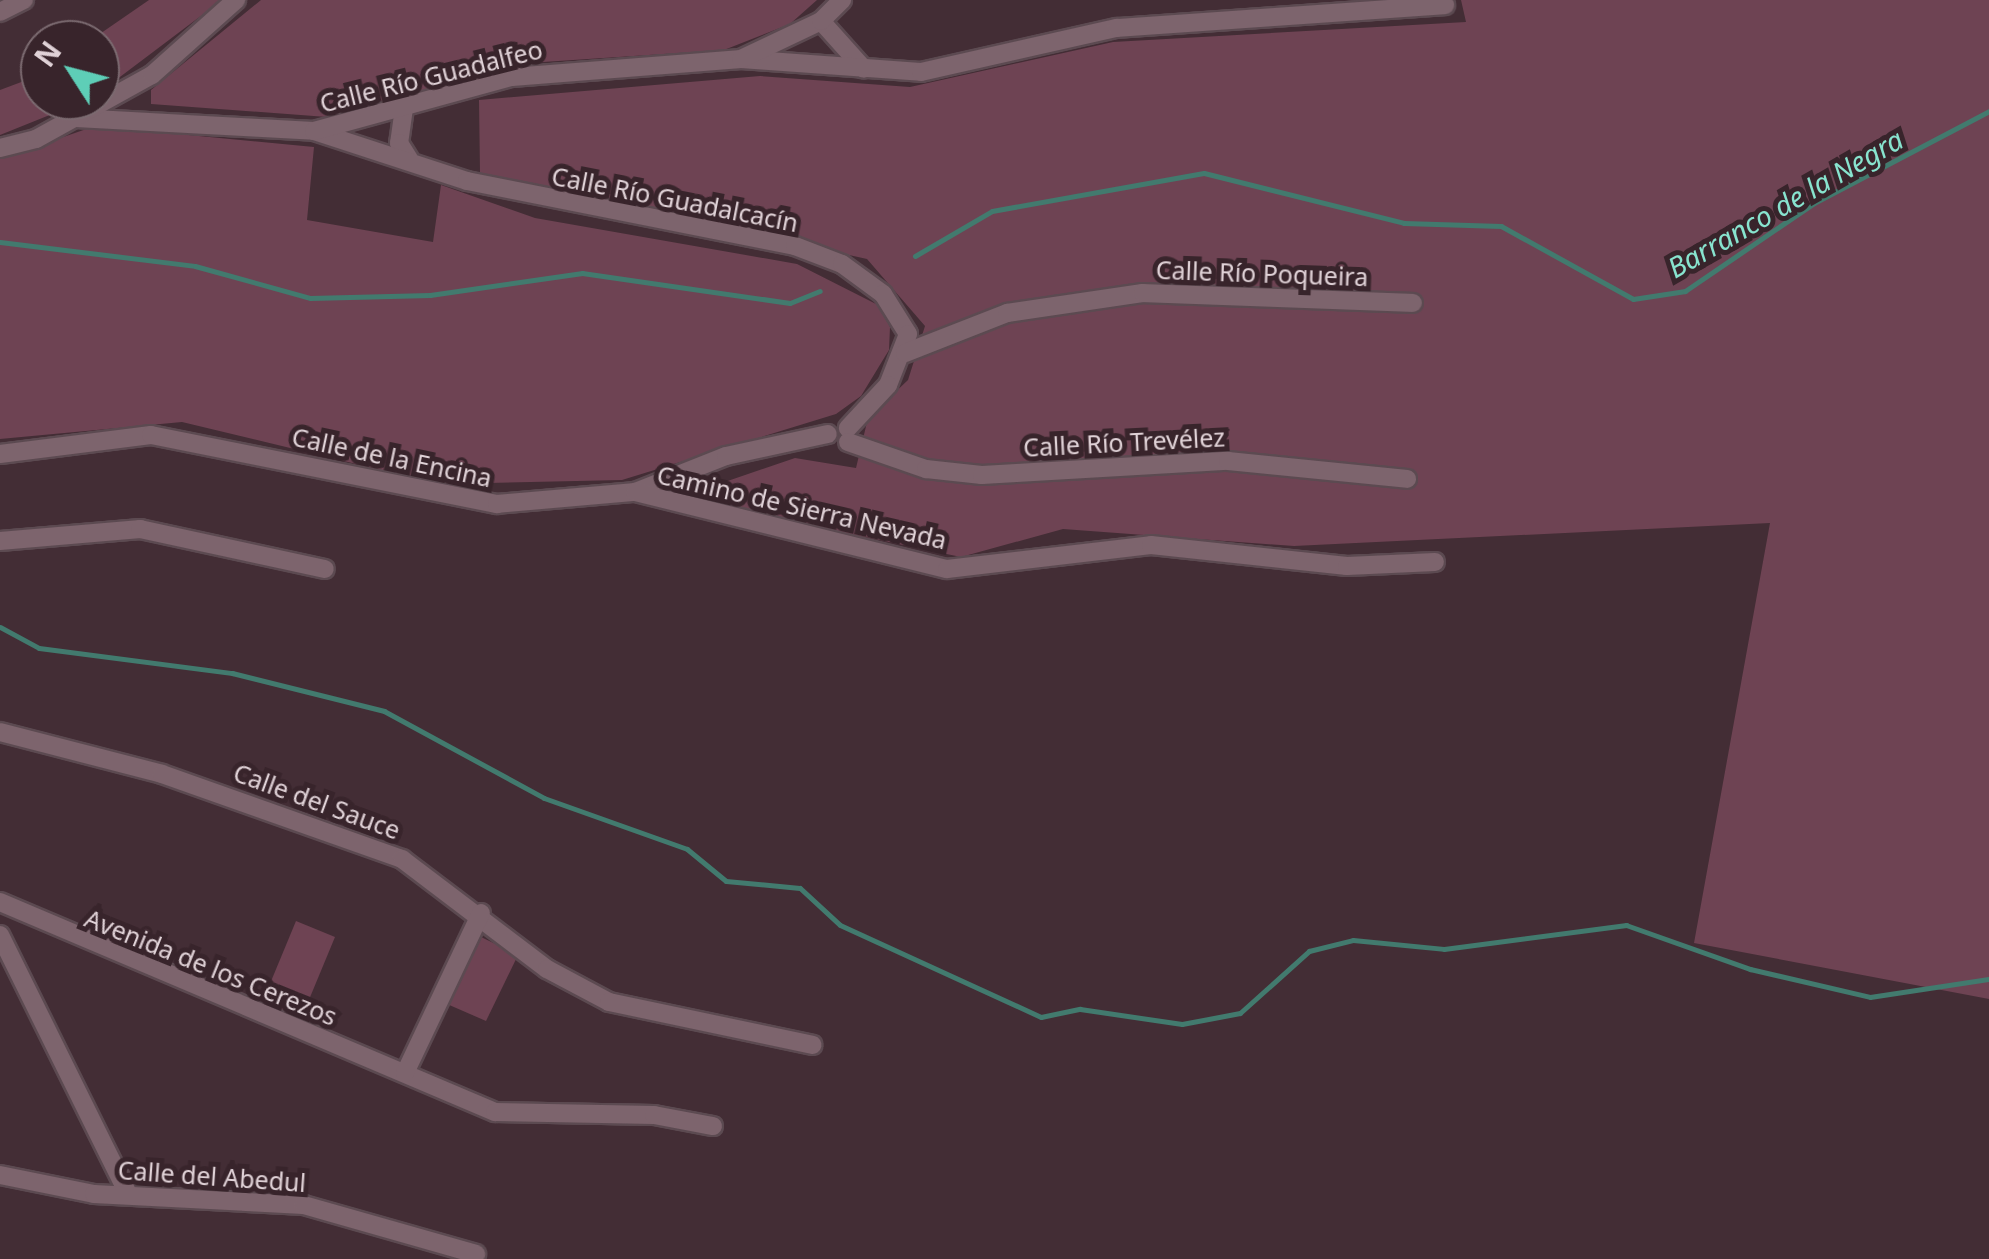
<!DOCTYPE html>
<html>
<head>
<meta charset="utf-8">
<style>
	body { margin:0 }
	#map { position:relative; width:1989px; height:1259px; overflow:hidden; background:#432d35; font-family:"Noto Sans",sans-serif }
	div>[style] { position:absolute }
	.green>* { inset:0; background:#6e4353 }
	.stream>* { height:5px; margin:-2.5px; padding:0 2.5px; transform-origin:2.5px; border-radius:2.5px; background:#427a6e }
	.roads { filter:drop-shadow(2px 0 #5c4a51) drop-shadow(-2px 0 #5c4a51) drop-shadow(0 2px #5c4a51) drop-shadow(0 -2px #5c4a51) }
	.street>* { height:18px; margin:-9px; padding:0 9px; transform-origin:9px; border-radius:9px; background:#7d646d }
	span { translate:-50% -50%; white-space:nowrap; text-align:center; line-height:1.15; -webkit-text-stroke:10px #38242b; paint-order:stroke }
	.street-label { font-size:25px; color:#e0d2d7 }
	.water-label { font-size:28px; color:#88e4cf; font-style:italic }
	.north { position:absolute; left:20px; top:20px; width:100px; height:100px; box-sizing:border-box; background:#38242b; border:2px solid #7b6a70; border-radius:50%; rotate:306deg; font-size:28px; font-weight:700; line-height:40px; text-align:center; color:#e0d2d7 }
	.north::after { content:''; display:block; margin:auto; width:35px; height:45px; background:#5eceb7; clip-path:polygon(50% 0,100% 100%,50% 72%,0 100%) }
</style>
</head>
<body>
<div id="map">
	<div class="green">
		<i style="clip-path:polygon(149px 0,222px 0,100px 92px,100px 40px,91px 40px)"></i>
		<i style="clip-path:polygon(261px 0,817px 0,790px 24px,724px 50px,528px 63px,327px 117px,151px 104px,151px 90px)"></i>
		<i style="clip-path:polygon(1461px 0,1989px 0,1989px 999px,1694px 943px,1770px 523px,1294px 546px,1063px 529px,961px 557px,678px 498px,795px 458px,856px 468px,868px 418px,908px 380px,925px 326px,867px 259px,480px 173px,479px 100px,760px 76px,910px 87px,1113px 42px,1466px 22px)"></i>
		<i style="clip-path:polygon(40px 75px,40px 100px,87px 100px,0 135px,0 90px)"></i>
		<i style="clip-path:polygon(95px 126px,314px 147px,307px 220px,433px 242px,441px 185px,535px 218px,797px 264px,878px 305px,890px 327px,889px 350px,861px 396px,836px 414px,622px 480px,439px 484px,182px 422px,0 439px,0 159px)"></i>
		<i style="clip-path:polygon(296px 921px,335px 937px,301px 1019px,262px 1003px)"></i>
		<i style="clip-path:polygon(481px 937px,518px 955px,486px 1021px,447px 1004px)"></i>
	</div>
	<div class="stream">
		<i style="left:0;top:242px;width:196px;rotate:7deg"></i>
		<i style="left:195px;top:266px;width:119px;rotate:15.5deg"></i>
		<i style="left:310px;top:298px;width:120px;rotate:-1.4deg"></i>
		<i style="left:430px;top:295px;width:154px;rotate:-8.2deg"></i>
		<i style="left:582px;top:273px;width:210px;rotate:8.2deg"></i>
		<i style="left:790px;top:303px;width:32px;rotate:-22deg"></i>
		<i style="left:915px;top:256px;width:89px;rotate:-30.3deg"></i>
		<i style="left:992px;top:211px;width:215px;rotate:-10.2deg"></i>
		<i style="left:1204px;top:173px;width:206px;rotate:14deg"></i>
		<i style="left:1404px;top:223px;width:97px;rotate:1.8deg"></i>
		<i style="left:1501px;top:226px;width:151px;rotate:28.9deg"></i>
		<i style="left:1633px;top:299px;width:53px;rotate:-8.7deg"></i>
		<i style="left:1685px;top:291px;width:156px;rotate:-34.3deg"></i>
		<i style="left:1814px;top:203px;width:198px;rotate:-27.7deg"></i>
		<i style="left:0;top:627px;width:44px;rotate:28.3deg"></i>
		<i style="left:39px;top:648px;width:195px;rotate:7.4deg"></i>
		<i style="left:232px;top:673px;width:157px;rotate:14deg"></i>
		<i style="left:384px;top:711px;width:182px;rotate:28.5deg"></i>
		<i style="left:544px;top:798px;width:152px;rotate:19.6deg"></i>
		<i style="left:687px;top:849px;width:50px;rotate:39.4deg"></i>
		<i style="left:726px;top:881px;width:74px;rotate:5.4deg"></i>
		<i style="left:800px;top:888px;width:54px;rotate:42.8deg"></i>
		<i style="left:840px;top:925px;width:221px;rotate:24.6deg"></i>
		<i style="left:1041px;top:1017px;width:40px;rotate:-12deg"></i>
		<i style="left:1080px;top:1009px;width:103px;rotate:8.4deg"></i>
		<i style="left:1182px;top:1024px;width:59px;rotate:-10.7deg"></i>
		<i style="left:1240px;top:1013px;width:93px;rotate:-41.9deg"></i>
		<i style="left:1309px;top:951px;width:45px;rotate:-14deg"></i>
		<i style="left:1353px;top:940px;width:91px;rotate:5.6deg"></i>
		<i style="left:1444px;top:949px;width:184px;rotate:-7.5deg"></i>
		<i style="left:1626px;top:925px;width:132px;rotate:19.5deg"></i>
		<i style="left:1750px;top:969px;width:123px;rotate:13.1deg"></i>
		<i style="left:1870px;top:997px;width:120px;rotate:-8.6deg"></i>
	</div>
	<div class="roads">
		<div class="street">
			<i style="left:0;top:12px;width:27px;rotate:-27deg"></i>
			<i style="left:821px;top:21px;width:64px;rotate:48.1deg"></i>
			<i style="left:741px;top:59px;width:180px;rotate:4.1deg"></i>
			<i style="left:921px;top:72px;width:201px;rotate:-12.7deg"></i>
			<i style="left:1117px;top:28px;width:329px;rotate:-4deg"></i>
			<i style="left:404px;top:108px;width:35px;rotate:98deg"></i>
			<i style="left:399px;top:143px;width:19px;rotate:58deg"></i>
			<i style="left:76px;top:118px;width:238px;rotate:3.1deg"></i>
			<i style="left:314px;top:131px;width:161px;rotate:18.1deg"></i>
			<i style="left:467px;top:181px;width:334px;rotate:11.2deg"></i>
			<i style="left:795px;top:246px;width:50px;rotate:21deg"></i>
			<i style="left:842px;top:264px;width:51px;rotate:36.2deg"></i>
			<i style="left:883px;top:294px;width:47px;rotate:58deg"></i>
			<i style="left:908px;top:334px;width:55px;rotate:111.4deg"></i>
			<i style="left:888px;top:385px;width:59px;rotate:132.9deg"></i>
			<i style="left:314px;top:131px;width:205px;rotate:-15.3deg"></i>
			<i style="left:512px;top:77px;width:230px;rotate:-4.5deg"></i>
			<i style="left:741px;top:59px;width:89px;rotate:-25.4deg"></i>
			<i style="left:821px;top:21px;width:30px;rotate:-45deg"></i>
			<i style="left:0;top:148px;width:37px;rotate:-14deg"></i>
			<i style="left:36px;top:139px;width:132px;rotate:-28.9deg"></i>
			<i style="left:152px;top:75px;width:113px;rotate:-41.8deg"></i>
			<i style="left:905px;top:353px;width:110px;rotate:-21.4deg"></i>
			<i style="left:1007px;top:313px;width:137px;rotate:-8.4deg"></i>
			<i style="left:1143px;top:293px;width:270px;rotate:2.1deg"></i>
			<i style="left:848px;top:442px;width:83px;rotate:19.1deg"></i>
			<i style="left:926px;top:469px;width:56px;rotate:6.1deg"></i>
			<i style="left:982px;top:475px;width:246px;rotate:-3.3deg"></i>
			<i style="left:1228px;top:461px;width:180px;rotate:5.7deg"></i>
			<i style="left:0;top:454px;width:152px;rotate:-7.2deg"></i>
			<i style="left:151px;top:435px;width:353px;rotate:11.3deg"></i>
			<i style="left:497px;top:504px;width:139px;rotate:-5deg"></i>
			<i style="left:635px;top:492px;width:98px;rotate:-21.6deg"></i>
			<i style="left:726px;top:456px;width:104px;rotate:-12.2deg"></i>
			<i style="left:635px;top:492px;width:321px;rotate:13.9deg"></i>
			<i style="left:947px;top:569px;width:205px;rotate:-6.7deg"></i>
			<i style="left:1151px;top:545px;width:197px;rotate:6.1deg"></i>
			<i style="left:1347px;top:566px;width:88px;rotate:-2.6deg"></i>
			<i style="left:0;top:541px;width:141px;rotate:-4.9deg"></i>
			<i style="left:140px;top:529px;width:189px;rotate:12.2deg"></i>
			<i style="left:0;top:732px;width:167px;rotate:14.5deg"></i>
			<i style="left:162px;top:774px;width:255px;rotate:19.5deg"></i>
			<i style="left:402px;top:859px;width:182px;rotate:37.2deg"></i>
			<i style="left:547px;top:969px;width:70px;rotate:28deg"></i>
			<i style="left:609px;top:1002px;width:208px;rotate:11.9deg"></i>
			<i style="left:0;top:902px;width:538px;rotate:22.99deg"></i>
			<i style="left:495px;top:1112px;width:159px;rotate:1.1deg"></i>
			<i style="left:654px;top:1115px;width:60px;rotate:10.6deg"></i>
			<i style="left:0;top:935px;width:289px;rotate:63.7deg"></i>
			<i style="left:405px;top:1073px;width:177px;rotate:-64.6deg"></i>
			<i style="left:0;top:1175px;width:96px;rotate:11.4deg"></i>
			<i style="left:94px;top:1194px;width:210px;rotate:3deg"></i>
			<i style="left:304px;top:1205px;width:179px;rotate:15.9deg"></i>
		</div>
	</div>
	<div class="street-label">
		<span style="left:431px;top:76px;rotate:-14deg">Calle Río Guadalfeo</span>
		<span style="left:675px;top:199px;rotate:11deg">Calle Río Guadalcacín</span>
		<span style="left:1262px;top:273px;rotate:2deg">Calle Río Poqueira</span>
		<span style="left:1124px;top:442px;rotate:-3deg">Calle Río Trevélez</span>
		<span style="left:392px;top:457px;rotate:12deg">Calle de la Encina</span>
		<span style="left:802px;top:507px;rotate:13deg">Camino de Sierra Nevada</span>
		<span style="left:317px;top:801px;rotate:20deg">Calle del Sauce</span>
		<span style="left:211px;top:967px;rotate:22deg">Avenida de los Cerezos</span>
		<span style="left:212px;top:1176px;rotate:4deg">Calle del Abedul</span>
	</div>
	<div class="water-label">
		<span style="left:1785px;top:203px;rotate:-30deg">Barranco de la Negra</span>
	</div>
	<div class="north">N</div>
</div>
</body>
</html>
